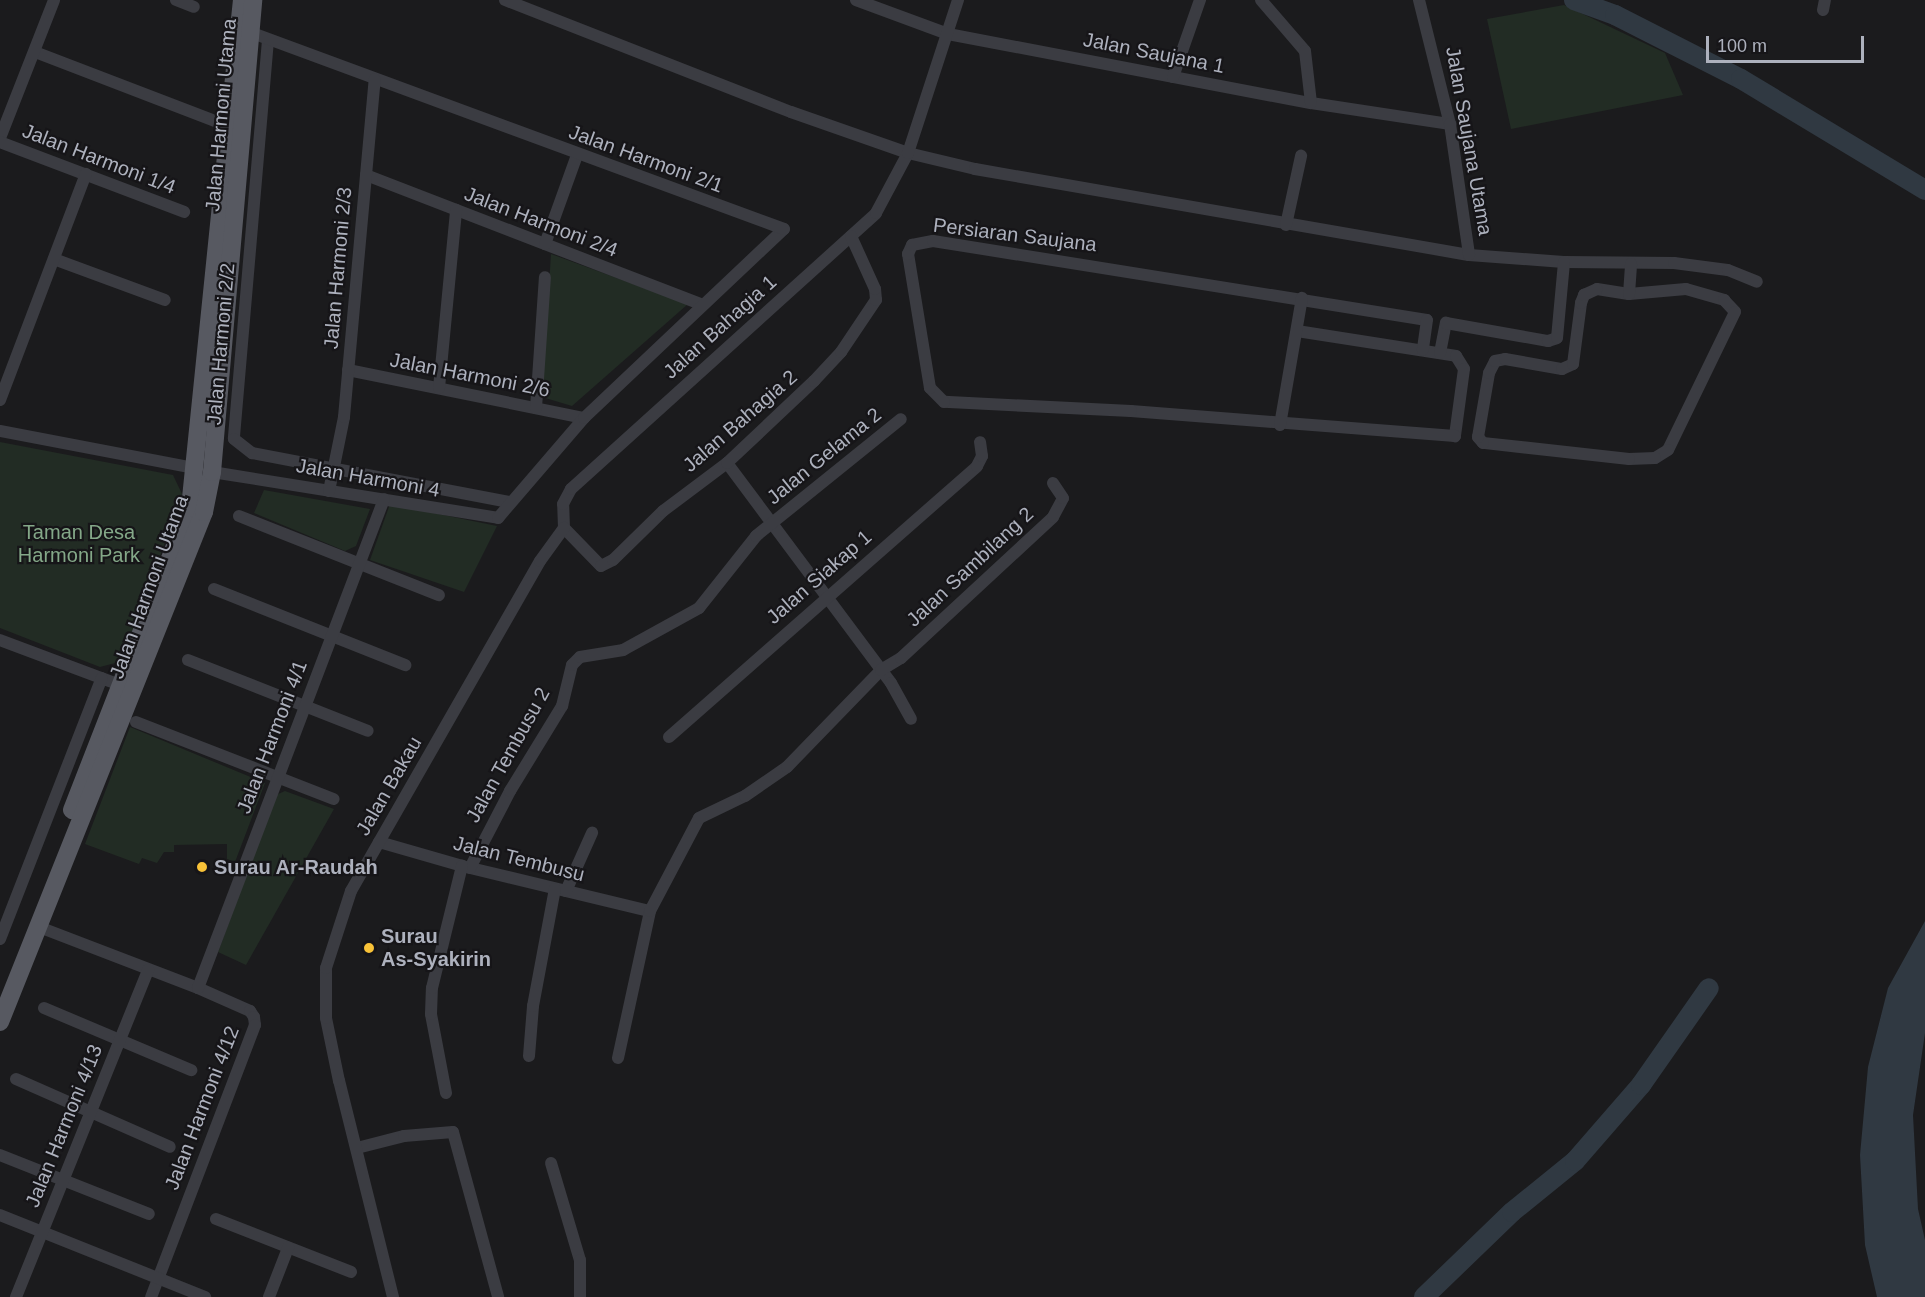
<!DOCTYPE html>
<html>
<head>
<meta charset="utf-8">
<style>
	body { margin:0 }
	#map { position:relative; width:1925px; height:1297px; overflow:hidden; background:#1b1b1d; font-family:Arial,sans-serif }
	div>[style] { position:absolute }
	.green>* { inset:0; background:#222c24 }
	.water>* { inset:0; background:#303942 }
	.river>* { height:20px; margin:-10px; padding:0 10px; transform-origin:10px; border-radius:10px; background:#303942 }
	.street>* { height:12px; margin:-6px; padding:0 6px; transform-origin:6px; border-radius:6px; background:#3b3c42 }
	.primary>* { height:18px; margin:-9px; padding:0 9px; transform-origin:9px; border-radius:9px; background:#575961 }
	.dots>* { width:16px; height:16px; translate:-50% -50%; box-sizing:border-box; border:3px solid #161518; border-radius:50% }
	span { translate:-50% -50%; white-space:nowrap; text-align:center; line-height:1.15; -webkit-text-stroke:4.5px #161518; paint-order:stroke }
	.street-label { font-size:20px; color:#adb1bd }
	.park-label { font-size:20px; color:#84a888 }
	.poi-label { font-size:20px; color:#adb1bd; font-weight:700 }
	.left { translate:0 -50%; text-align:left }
	.scale { position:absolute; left:1706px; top:36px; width:158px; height:27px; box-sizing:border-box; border:3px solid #adb1bd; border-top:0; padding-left:8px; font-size:18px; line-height:21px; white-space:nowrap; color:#adb1bd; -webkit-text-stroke:4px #161518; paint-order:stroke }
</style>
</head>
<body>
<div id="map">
	<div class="green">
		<i style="clip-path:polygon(1564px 5px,1665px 53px,1683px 95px,1511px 129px,1487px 19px)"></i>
		<i style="clip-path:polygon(551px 254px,688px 304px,572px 406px,542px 397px)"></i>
		<i style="clip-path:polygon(0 442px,173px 475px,182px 494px,123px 661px,100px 667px,0 628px)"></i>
		<i style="clip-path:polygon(264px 490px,370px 509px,356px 546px,345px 551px,254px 513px)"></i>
		<i style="clip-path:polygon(390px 504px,497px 526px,464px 592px,370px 560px)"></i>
		<i style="clip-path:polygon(130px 727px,265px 783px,235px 862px,227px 859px,227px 844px,174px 845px,174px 852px,164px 852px,157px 863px,142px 858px,139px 864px,85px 844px)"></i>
		<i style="clip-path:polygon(285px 791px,334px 809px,246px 965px,218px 952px,276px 795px)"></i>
	</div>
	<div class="water">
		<i style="clip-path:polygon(1925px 921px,1925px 1033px,1913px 1115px,1918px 1209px,1925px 1240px,1925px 1297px,1877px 1297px,1865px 1245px,1860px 1155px,1868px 1067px,1888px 988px)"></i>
	</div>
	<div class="river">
		<i style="left:1574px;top:0;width:44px;rotate:20.1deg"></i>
		<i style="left:1615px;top:15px;width:141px;rotate:26.9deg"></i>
		<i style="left:1741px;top:79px;width:215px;rotate:31.1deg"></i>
		<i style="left:1424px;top:1297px;width:122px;rotate:-44deg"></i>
		<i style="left:1512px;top:1212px;width:81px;rotate:-39deg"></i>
		<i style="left:1575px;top:1161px;width:101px;rotate:-49deg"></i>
		<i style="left:1641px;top:1085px;width:118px;rotate:-55deg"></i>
	</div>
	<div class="street">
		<i style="left:176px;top:0;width:19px;rotate:21deg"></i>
		<i style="left:505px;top:0;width:307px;rotate:21.4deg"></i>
		<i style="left:791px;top:112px;width:124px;rotate:19.3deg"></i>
		<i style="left:908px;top:153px;width:69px;rotate:13.4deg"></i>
		<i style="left:975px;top:169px;width:501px;rotate:9.88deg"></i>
		<i style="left:1469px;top:255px;width:95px;rotate:4.2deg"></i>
		<i style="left:1564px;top:262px;width:110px;rotate:0.5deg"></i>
		<i style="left:1674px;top:263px;width:54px;rotate:7.4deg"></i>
		<i style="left:1728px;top:270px;width:31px;rotate:22deg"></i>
		<i style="left:856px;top:0;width:98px;rotate:20.3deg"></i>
		<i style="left:948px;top:34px;width:369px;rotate:10.8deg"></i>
		<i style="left:1311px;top:103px;width:141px;rotate:8.6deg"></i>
		<i style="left:1261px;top:0;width:67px;rotate:49.2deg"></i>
		<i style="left:1305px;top:51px;width:52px;rotate:83.4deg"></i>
		<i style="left:1419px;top:0;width:128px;rotate:76deg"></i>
		<i style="left:1450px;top:124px;width:132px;rotate:81.7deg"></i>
		<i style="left:1823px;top:10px;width:10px;rotate:-79deg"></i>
		<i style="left:268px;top:40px;width:400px;rotate:94.9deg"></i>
		<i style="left:234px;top:439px;width:23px;rotate:38deg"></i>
		<i style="left:252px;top:453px;width:263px;rotate:10.8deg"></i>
		<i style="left:35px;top:52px;width:207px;rotate:21deg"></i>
		<i style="left:1173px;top:77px;width:82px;rotate:-70.7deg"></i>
		<i style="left:0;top:138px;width:148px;rotate:-68.6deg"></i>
		<i style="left:0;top:142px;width:197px;rotate:20.8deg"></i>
		<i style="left:366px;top:175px;width:361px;rotate:21.1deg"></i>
		<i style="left:1286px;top:225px;width:71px;rotate:-77.7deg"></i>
		<i style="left:545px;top:244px;width:95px;rotate:-70.2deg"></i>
		<i style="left:54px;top:259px;width:118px;rotate:20.3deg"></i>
		<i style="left:1597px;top:289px;width:32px;rotate:9deg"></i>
		<i style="left:1629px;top:294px;width:57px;rotate:-5deg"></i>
		<i style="left:1686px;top:289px;width:40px;rotate:16deg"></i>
		<i style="left:1724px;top:300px;width:16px;rotate:47deg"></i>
		<i style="left:1735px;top:312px;width:153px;rotate:115.9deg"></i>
		<i style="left:1668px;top:450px;width:15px;rotate:148deg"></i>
		<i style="left:1655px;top:458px;width:26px;rotate:178deg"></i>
		<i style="left:1629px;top:459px;width:147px;rotate:-173.7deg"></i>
		<i style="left:1483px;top:443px;width:8px;rotate:-130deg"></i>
		<i style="left:1478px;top:437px;width:65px;rotate:-80.2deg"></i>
		<i style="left:1489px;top:373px;width:13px;rotate:-63deg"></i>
		<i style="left:1495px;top:361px;width:10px;rotate:-11deg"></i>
		<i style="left:1505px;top:359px;width:58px;rotate:10deg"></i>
		<i style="left:1562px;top:369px;width:12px;rotate:-24deg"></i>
		<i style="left:1573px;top:364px;width:62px;rotate:-82.5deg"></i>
		<i style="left:1581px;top:303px;width:9px;rotate:-69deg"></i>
		<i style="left:1584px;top:295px;width:14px;rotate:-25deg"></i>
		<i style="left:1629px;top:294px;width:30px;rotate:-86deg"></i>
		<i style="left:1297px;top:331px;width:161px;rotate:8.9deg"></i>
		<i style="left:1456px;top:356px;width:15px;rotate:58deg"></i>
		<i style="left:1464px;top:369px;width:68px;rotate:97.7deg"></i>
		<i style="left:1455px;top:436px;width:325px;rotate:-175.6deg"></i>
		<i style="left:1131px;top:411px;width:187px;rotate:-177.2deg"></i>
		<i style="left:944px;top:402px;width:20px;rotate:-135deg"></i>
		<i style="left:930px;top:388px;width:136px;rotate:-99.3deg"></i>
		<i style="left:908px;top:254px;width:10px;rotate:-66deg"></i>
		<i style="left:912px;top:245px;width:21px;rotate:-11deg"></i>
		<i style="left:933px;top:241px;width:500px;rotate:9.09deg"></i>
		<i style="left:1427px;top:320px;width:30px;rotate:98deg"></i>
		<i style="left:1440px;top:353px;width:31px;rotate:-79deg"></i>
		<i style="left:1446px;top:323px;width:104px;rotate:10deg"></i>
		<i style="left:1548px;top:341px;width:9px;rotate:-18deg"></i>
		<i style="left:1557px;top:338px;width:76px;rotate:-84.7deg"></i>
		<i style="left:348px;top:370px;width:241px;rotate:11.5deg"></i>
		<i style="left:439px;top:388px;width:179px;rotate:-84.5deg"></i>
		<i style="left:0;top:400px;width:242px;rotate:-69.2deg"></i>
		<i style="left:536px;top:408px;width:131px;rotate:-86.1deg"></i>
		<i style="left:1280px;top:425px;width:129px;rotate:-80.2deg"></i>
		<i style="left:0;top:431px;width:197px;rotate:10.8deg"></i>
		<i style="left:727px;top:463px;width:274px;rotate:53.3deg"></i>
		<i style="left:891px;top:683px;width:41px;rotate:60.9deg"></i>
		<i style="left:212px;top:472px;width:290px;rotate:9.1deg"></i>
		<i style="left:498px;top:518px;width:132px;rotate:-49.3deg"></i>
		<i style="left:584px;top:418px;width:275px;rotate:-43.4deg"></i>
		<i style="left:784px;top:229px;width:576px;rotate:-159.77deg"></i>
		<i style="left:329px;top:491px;width:76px;rotate:-78.5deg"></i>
		<i style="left:344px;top:417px;width:339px;rotate:-84.8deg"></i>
		<i style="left:239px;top:516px;width:215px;rotate:21.6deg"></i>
		<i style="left:564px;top:528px;width:24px;rotate:-92deg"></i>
		<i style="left:563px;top:504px;width:17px;rotate:-62deg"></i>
		<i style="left:571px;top:489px;width:411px;rotate:-42.1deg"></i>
		<i style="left:876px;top:213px;width:68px;rotate:-61.9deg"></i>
		<i style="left:908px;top:153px;width:161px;rotate:-71.9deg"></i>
		<i style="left:564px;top:528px;width:53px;rotate:45.8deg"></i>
		<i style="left:601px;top:566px;width:13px;rotate:-27deg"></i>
		<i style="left:613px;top:560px;width:70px;rotate:-44.4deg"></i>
		<i style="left:663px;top:511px;width:80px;rotate:-36.9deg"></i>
		<i style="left:727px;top:463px;width:120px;rotate:-43.3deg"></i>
		<i style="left:814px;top:381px;width:40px;rotate:-47deg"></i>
		<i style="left:841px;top:352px;width:63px;rotate:-56.1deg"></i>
		<i style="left:876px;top:300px;width:11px;rotate:-95deg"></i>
		<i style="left:875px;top:289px;width:58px;rotate:-114.4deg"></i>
		<i style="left:214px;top:589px;width:206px;rotate:21.7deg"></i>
		<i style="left:0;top:640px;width:137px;rotate:20.6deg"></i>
		<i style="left:188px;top:660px;width:193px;rotate:21.5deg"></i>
		<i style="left:136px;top:722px;width:212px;rotate:21.3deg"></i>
		<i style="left:669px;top:737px;width:410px;rotate:-41.3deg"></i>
		<i style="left:977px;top:466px;width:11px;rotate:-63deg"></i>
		<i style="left:982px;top:456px;width:14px;rotate:-98deg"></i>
		<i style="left:379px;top:842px;width:86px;rotate:16.1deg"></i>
		<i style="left:462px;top:866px;width:193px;rotate:13.5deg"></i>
		<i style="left:470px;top:868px;width:87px;rotate:-62.5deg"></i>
		<i style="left:510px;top:791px;width:100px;rotate:-58.5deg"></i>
		<i style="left:562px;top:706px;width:42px;rotate:-76.3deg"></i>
		<i style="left:572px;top:665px;width:11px;rotate:-45deg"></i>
		<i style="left:580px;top:657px;width:44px;rotate:-9.2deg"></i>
		<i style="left:623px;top:650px;width:87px;rotate:-28.9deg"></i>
		<i style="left:699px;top:608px;width:92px;rotate:-51.6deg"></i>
		<i style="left:756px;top:536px;width:186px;rotate:-38.9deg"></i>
		<i style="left:566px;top:891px;width:64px;rotate:-65.9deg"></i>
		<i style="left:39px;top:927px;width:170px;rotate:21deg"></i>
		<i style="left:198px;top:988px;width:57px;rotate:23.9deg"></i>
		<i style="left:250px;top:1011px;width:7px;rotate:56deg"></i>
		<i style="left:254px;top:1017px;width:8px;rotate:83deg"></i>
		<i style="left:255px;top:1025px;width:291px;rotate:110.9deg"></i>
		<i style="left:0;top:939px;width:280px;rotate:-68.7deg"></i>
		<i style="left:198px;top:988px;width:523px;rotate:-69.17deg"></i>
		<i style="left:44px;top:1008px;width:160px;rotate:22.9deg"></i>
		<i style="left:529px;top:1056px;width:50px;rotate:-85.4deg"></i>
		<i style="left:533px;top:1006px;width:119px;rotate:-79.4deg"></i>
		<i style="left:618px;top:1058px;width:150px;rotate:-77.7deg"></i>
		<i style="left:650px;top:911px;width:105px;rotate:-62.2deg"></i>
		<i style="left:699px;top:818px;width:51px;rotate:-25.6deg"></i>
		<i style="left:745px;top:796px;width:51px;rotate:-34.6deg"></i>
		<i style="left:787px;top:767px;width:135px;rotate:-45.9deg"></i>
		<i style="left:881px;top:670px;width:23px;rotate:-31deg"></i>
		<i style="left:901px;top:658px;width:207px;rotate:-42.8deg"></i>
		<i style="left:1053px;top:517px;width:21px;rotate:-62deg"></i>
		<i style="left:1063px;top:498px;width:18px;rotate:-124deg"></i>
		<i style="left:16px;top:1079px;width:168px;rotate:23.8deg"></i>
		<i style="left:446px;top:1093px;width:80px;rotate:-100.8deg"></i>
		<i style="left:431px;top:1014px;width:26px;rotate:-88deg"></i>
		<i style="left:432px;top:988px;width:126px;rotate:-76.2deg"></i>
		<i style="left:357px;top:1148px;width:49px;rotate:-14.3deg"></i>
		<i style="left:404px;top:1136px;width:49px;rotate:-4.7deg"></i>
		<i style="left:453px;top:1132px;width:171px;rotate:74.7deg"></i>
		<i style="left:0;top:1155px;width:160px;rotate:21.6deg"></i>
		<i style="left:551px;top:1163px;width:101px;rotate:73.4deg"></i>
		<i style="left:580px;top:1260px;width:37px;rotate:90deg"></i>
		<i style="left:0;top:1215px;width:221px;rotate:21.8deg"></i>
		<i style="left:216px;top:1219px;width:145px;rotate:21.4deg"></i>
		<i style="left:16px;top:1297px;width:353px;rotate:-68deg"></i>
		<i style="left:269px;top:1297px;width:53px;rotate:-68.8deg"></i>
		<i style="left:393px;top:1297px;width:223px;rotate:-104deg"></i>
		<i style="left:339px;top:1081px;width:64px;rotate:-101.7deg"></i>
		<i style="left:326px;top:1018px;width:50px;rotate:-90deg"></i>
		<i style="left:326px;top:968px;width:81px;rotate:-72deg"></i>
		<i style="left:351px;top:891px;width:380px;rotate:-60.2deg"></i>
		<i style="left:540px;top:561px;width:41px;rotate:-54deg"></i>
	</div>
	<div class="primary">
		<i style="left:72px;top:810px;width:324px;rotate:-68.7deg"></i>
		<i style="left:190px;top:508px;width:511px;rotate:-84.16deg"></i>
		<i style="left:0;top:1022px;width:549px;rotate:-68.2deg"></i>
		<i style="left:204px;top:512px;width:41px;rotate:-78.7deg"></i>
		<i style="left:212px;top:472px;width:474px;rotate:-85deg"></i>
	</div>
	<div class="dots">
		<i style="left:202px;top:867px;background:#f8c238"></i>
		<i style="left:369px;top:948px;background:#f8c238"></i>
	</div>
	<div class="street-label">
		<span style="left:1154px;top:53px;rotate:11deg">Jalan Saujana 1</span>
		<span style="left:221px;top:115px;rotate:-85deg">Jalan Harmoni Utama</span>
		<span style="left:1469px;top:141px;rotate:80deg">Jalan Saujana Utama</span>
		<span style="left:99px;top:159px;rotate:21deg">Jalan Harmoni 1/4</span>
		<span style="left:646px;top:159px;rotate:20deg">Jalan Harmoni 2/1</span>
		<span style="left:541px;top:222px;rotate:21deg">Jalan Harmoni 2/4</span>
		<span style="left:1015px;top:235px;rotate:7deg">Persiaran Saujana</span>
		<span style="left:338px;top:268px;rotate:-85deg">Jalan Harmoni 2/3</span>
		<span style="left:720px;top:327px;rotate:-42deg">Jalan Bahagia 1</span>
		<span style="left:221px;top:344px;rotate:-85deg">Jalan Harmoni 2/2</span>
		<span style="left:470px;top:375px;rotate:11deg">Jalan Harmoni 2/6</span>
		<span style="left:740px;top:421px;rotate:-41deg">Jalan Bahagia 2</span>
		<span style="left:824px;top:456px;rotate:-39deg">Jalan Gelama 2</span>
		<span style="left:368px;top:478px;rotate:10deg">Jalan Harmoni 4</span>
		<span style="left:970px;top:567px;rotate:-43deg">Jalan Sambilang 2</span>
		<span style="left:819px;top:577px;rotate:-41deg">Jalan Siakap 1</span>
		<span style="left:149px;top:587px;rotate:-70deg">Jalan Harmoni Utama</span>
		<span style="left:272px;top:737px;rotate:-69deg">Jalan Harmoni 4/1</span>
		<span style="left:508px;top:755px;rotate:-61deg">Jalan Tembusu 2</span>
		<span style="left:389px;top:786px;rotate:-60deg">Jalan Bakau</span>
		<span style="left:519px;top:859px;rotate:14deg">Jalan Tembusu</span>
		<span style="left:202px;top:1108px;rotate:-69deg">Jalan Harmoni 4/12</span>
		<span style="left:64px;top:1126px;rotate:-68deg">Jalan Harmoni 4/13</span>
	</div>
	<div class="park-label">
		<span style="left:79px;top:544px">Taman Desa<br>Harmoni Park</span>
	</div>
	<div class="poi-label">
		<span class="left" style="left:214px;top:867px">Surau Ar-Raudah</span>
		<span class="left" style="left:381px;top:948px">Surau<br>As-Syakirin</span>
	</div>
	<div class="scale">100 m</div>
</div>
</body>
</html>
